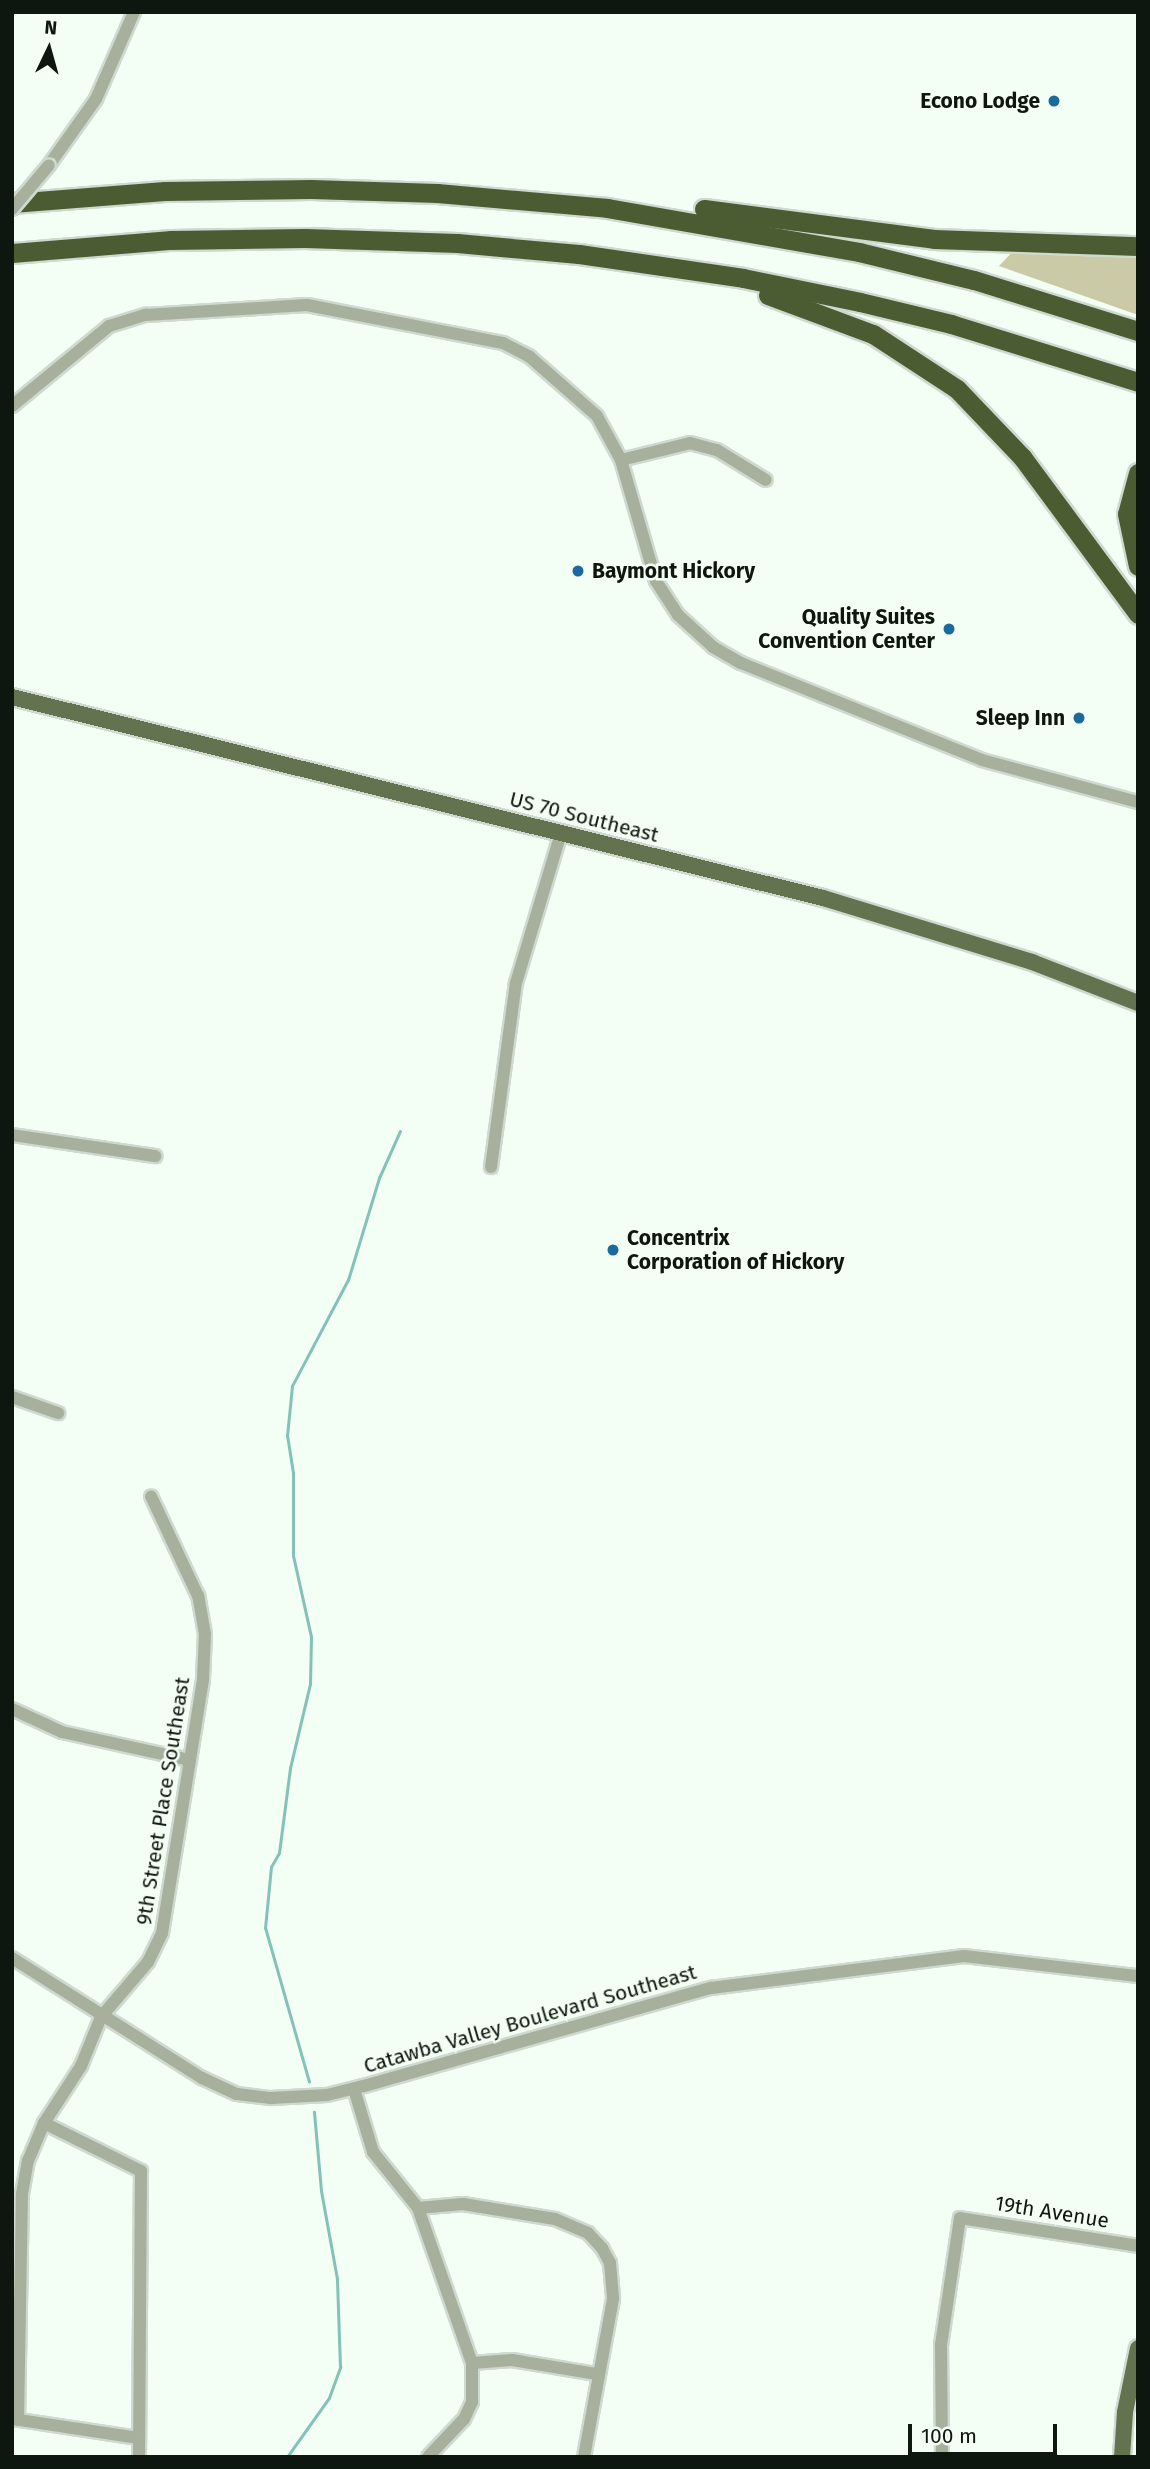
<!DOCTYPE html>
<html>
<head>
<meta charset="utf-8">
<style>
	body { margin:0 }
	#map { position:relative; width:1150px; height:2469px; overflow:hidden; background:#f3fef4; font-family:"Fira Sans",sans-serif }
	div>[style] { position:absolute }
	.green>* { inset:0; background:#cacba6 }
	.stream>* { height:2.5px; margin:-1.25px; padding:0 1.25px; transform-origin:1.25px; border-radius:1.25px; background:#83c2b9 }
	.roads { filter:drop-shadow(2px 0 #ced9cf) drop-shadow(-2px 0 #ced9cf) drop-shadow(0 2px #ced9cf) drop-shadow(0 -2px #ced9cf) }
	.minor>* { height:12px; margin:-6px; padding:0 6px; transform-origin:6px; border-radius:6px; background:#a7b09c }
	.major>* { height:16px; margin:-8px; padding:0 8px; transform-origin:8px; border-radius:8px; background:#63724f }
	.highway>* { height:19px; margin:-9.5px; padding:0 9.5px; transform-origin:9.5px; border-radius:9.5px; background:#4b5c33 }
	.bridges { filter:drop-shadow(2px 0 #ced9cf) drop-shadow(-2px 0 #ced9cf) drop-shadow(0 2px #ced9cf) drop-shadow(0 -2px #ced9cf) }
	.minor-bridge>* { height:12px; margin:-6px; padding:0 6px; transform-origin:6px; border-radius:6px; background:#a7b09c }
	.dots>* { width:19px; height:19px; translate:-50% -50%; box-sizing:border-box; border:4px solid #f3fef4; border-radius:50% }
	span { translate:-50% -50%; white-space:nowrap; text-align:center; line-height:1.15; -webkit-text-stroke:5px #f3fef4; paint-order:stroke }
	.poi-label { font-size:21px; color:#0e170f; font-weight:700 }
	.right { translate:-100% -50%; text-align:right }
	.left { translate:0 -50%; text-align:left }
	.street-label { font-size:21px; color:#0e170f }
	.frame { position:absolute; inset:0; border:14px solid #0e170f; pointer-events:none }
	.north { position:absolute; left:14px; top:14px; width:70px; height:70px; -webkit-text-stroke:5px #f3fef4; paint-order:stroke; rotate:5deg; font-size:19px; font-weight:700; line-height:28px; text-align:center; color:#0e170f }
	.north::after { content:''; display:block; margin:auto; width:24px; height:32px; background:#0e170f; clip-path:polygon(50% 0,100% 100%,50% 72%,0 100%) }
	.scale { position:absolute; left:908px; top:2424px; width:149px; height:32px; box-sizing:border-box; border:4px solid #0e170f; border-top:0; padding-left:9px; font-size:21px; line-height:24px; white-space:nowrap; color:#0e170f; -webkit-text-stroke:5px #f3fef4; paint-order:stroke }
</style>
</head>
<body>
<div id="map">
	<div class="green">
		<i style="clip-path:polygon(1020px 244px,1138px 246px,1138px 315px,999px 266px)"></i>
	</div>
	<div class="stream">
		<i style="left:309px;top:2082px;width:160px;rotate:-105.9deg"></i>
		<i style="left:265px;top:1928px;width:61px;rotate:-84.4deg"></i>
		<i style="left:271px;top:1867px;width:16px;rotate:-60deg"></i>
		<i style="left:279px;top:1853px;width:86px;rotate:-82.6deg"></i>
		<i style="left:290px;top:1768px;width:86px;rotate:-76.6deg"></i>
		<i style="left:310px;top:1684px;width:47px;rotate:-88.8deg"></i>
		<i style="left:311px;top:1637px;width:83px;rotate:-102.5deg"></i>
		<i style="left:293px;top:1556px;width:83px;rotate:-90deg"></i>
		<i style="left:293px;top:1473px;width:37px;rotate:-99deg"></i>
		<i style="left:287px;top:1436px;width:50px;rotate:-84.3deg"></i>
		<i style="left:292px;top:1386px;width:120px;rotate:-62.2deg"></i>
		<i style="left:348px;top:1280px;width:107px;rotate:-73.1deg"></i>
		<i style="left:379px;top:1178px;width:51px;rotate:-65.9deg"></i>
		<i style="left:287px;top:2457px;width:72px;rotate:-54.6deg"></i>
		<i style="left:329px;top:2398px;width:33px;rotate:-70deg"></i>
		<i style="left:340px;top:2367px;width:88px;rotate:-92deg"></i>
		<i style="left:337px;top:2279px;width:89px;rotate:-100.3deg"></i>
		<i style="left:321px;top:2191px;width:79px;rotate:-95.1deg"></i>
	</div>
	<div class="roads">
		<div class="minor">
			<i style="left:49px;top:165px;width:81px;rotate:-54.5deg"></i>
			<i style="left:96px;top:99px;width:95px;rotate:-66.4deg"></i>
			<i style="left:12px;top:406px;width:126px;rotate:-39.5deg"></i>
			<i style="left:109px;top:326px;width:39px;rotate:-17deg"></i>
			<i style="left:146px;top:315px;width:161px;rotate:-3.6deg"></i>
			<i style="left:307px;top:305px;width:200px;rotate:11deg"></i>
			<i style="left:503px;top:343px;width:30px;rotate:27deg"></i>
			<i style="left:530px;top:357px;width:89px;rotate:41.4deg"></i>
			<i style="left:597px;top:416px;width:50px;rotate:61.4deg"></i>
			<i style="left:621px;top:460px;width:126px;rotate:73.9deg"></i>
			<i style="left:656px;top:581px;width:40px;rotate:57.1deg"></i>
			<i style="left:678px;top:615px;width:47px;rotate:42.4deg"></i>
			<i style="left:713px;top:647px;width:32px;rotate:30deg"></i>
			<i style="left:741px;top:663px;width:260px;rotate:21.9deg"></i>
			<i style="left:982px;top:760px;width:162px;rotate:15.1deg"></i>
			<i style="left:621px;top:460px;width:71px;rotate:-13.8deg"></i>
			<i style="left:690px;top:443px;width:28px;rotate:15deg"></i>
			<i style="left:717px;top:450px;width:57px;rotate:31.5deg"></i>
			<i style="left:12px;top:1135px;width:145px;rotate:8.4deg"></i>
			<i style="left:491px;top:1167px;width:186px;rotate:-82.3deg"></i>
			<i style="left:516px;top:983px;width:157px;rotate:-73.3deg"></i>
			<i style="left:12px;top:1397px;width:49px;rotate:19.2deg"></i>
			<i style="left:12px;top:1709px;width:55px;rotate:24.7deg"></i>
			<i style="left:62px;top:1732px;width:130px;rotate:12.4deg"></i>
			<i style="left:12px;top:1958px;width:225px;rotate:32.3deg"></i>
			<i style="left:202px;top:2078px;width:38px;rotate:25deg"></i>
			<i style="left:237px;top:2094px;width:34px;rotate:7deg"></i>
			<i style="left:271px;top:2098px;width:56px;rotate:-3.1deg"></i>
			<i style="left:327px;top:2095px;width:38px;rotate:-14deg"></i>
			<i style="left:364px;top:2086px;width:361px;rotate:-15.8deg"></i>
			<i style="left:711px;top:1988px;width:255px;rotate:-7.2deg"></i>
			<i style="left:964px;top:1956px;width:175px;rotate:6.6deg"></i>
			<i style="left:354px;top:2089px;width:66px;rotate:73.2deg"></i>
			<i style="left:373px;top:2152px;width:72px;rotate:51.2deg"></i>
			<i style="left:418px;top:2208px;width:164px;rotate:70.8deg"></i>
			<i style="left:472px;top:2363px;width:39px;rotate:90deg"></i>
			<i style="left:472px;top:2402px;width:19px;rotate:115deg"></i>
			<i style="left:464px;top:2419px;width:52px;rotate:133.5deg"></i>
			<i style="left:44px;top:2123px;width:108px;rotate:26.3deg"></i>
			<i style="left:141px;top:2171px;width:286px;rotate:90.4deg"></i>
			<i style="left:418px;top:2208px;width:45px;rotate:-5.1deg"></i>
			<i style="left:463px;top:2204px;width:93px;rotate:9.3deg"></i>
			<i style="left:555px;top:2219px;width:36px;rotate:23deg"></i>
			<i style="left:588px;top:2233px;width:21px;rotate:47deg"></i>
			<i style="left:602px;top:2248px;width:17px;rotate:62deg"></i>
			<i style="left:610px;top:2263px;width:36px;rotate:85deg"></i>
			<i style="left:613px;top:2299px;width:161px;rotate:100.4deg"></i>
			<i style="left:472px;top:2363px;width:40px;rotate:-4.3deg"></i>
			<i style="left:512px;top:2360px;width:86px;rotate:9.4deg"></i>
			<i style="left:13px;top:2419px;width:126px;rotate:8.6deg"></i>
			<i style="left:18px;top:2420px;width:226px;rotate:-89deg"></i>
			<i style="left:22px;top:2194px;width:34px;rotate:-80deg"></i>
			<i style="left:28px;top:2161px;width:41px;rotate:-67.2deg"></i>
			<i style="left:44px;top:2123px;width:68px;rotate:-57deg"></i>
			<i style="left:81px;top:2066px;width:53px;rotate:-67.8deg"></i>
			<i style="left:101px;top:2017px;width:72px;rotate:-49.5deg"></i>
			<i style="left:148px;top:1962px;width:32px;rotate:-64deg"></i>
			<i style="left:162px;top:1933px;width:257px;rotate:-80.8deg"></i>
			<i style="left:203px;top:1679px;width:45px;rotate:-87.5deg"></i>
			<i style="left:205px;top:1634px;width:39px;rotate:-100deg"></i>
			<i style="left:198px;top:1596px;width:110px;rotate:-115.2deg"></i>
			<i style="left:942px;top:2457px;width:112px;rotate:-90.5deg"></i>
			<i style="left:941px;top:2345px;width:128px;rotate:-81.5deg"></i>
			<i style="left:960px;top:2218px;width:180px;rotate:8.9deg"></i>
		</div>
		<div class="major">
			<i style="left:12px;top:697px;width:836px;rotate:13.92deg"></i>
			<i style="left:823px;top:898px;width:219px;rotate:17deg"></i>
			<i style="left:1032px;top:962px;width:114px;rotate:21.1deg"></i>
			<i style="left:1122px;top:2457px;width:45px;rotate:-86.2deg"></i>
			<i style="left:1125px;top:2412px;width:65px;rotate:-78.5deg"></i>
		</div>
		<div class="highway">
			<i style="left:12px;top:203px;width:153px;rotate:-4.5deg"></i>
			<i style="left:165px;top:191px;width:146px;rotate:-0.8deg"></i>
			<i style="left:311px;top:189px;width:126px;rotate:1.8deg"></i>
			<i style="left:437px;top:193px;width:171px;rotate:5deg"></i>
			<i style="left:607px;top:208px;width:256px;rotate:9.9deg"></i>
			<i style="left:859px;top:252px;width:118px;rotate:13.7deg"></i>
			<i style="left:974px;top:280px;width:172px;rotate:17.3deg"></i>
			<i style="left:704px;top:209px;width:232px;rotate:7.4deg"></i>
			<i style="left:934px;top:239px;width:204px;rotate:2deg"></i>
			<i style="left:12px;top:253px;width:160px;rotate:-4.7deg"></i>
			<i style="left:171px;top:240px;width:134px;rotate:-0.9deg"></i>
			<i style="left:305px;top:238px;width:152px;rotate:1.9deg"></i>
			<i style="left:457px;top:243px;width:122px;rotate:5.2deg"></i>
			<i style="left:579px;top:254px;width:166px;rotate:8.3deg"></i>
			<i style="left:743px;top:278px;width:119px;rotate:11.6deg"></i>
			<i style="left:860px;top:302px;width:94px;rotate:13.6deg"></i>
			<i style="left:951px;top:324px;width:196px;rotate:17.2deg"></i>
			<i style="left:768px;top:295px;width:112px;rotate:20.4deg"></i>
			<i style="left:873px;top:334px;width:100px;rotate:33.2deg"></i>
			<i style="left:957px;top:389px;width:94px;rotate:46.3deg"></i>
			<i style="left:1022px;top:457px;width:195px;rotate:53.5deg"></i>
			<i style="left:1138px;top:473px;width:42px;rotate:105deg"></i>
			<i style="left:1127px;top:514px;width:53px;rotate:78.1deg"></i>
		</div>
	</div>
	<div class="bridges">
		<div class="minor-bridge">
			<i style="left:12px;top:209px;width:57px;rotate:-49.9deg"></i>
		</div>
	</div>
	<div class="dots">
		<i style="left:1054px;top:101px;background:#1b6a9c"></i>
		<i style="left:578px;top:571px;background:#1b6a9c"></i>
		<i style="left:949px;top:629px;background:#1b6a9c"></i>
		<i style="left:1079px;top:718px;background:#1b6a9c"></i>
		<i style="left:613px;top:1250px;background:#1b6a9c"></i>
	</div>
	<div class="poi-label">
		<span class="right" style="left:1040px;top:101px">Econo Lodge</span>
		<span class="left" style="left:592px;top:571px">Baymont Hickory</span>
		<span class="right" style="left:935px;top:629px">Quality Suites<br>Convention Center</span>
		<span class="right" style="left:1065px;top:718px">Sleep Inn</span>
		<span class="left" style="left:627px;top:1250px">Concentrix<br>Corporation of Hickory</span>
	</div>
	<div class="street-label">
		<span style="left:584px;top:817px;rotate:14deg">US 70 Southeast</span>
		<span style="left:163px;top:1801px;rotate:-81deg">9th Street Place Southeast</span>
		<span style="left:530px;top:2019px;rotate:-16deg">Catawba Valley Boulevard Southeast</span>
		<span style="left:1052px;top:2212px;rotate:9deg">19th Avenue</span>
	</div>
	<div class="frame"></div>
	<div class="north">N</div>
	<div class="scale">100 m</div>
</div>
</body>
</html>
